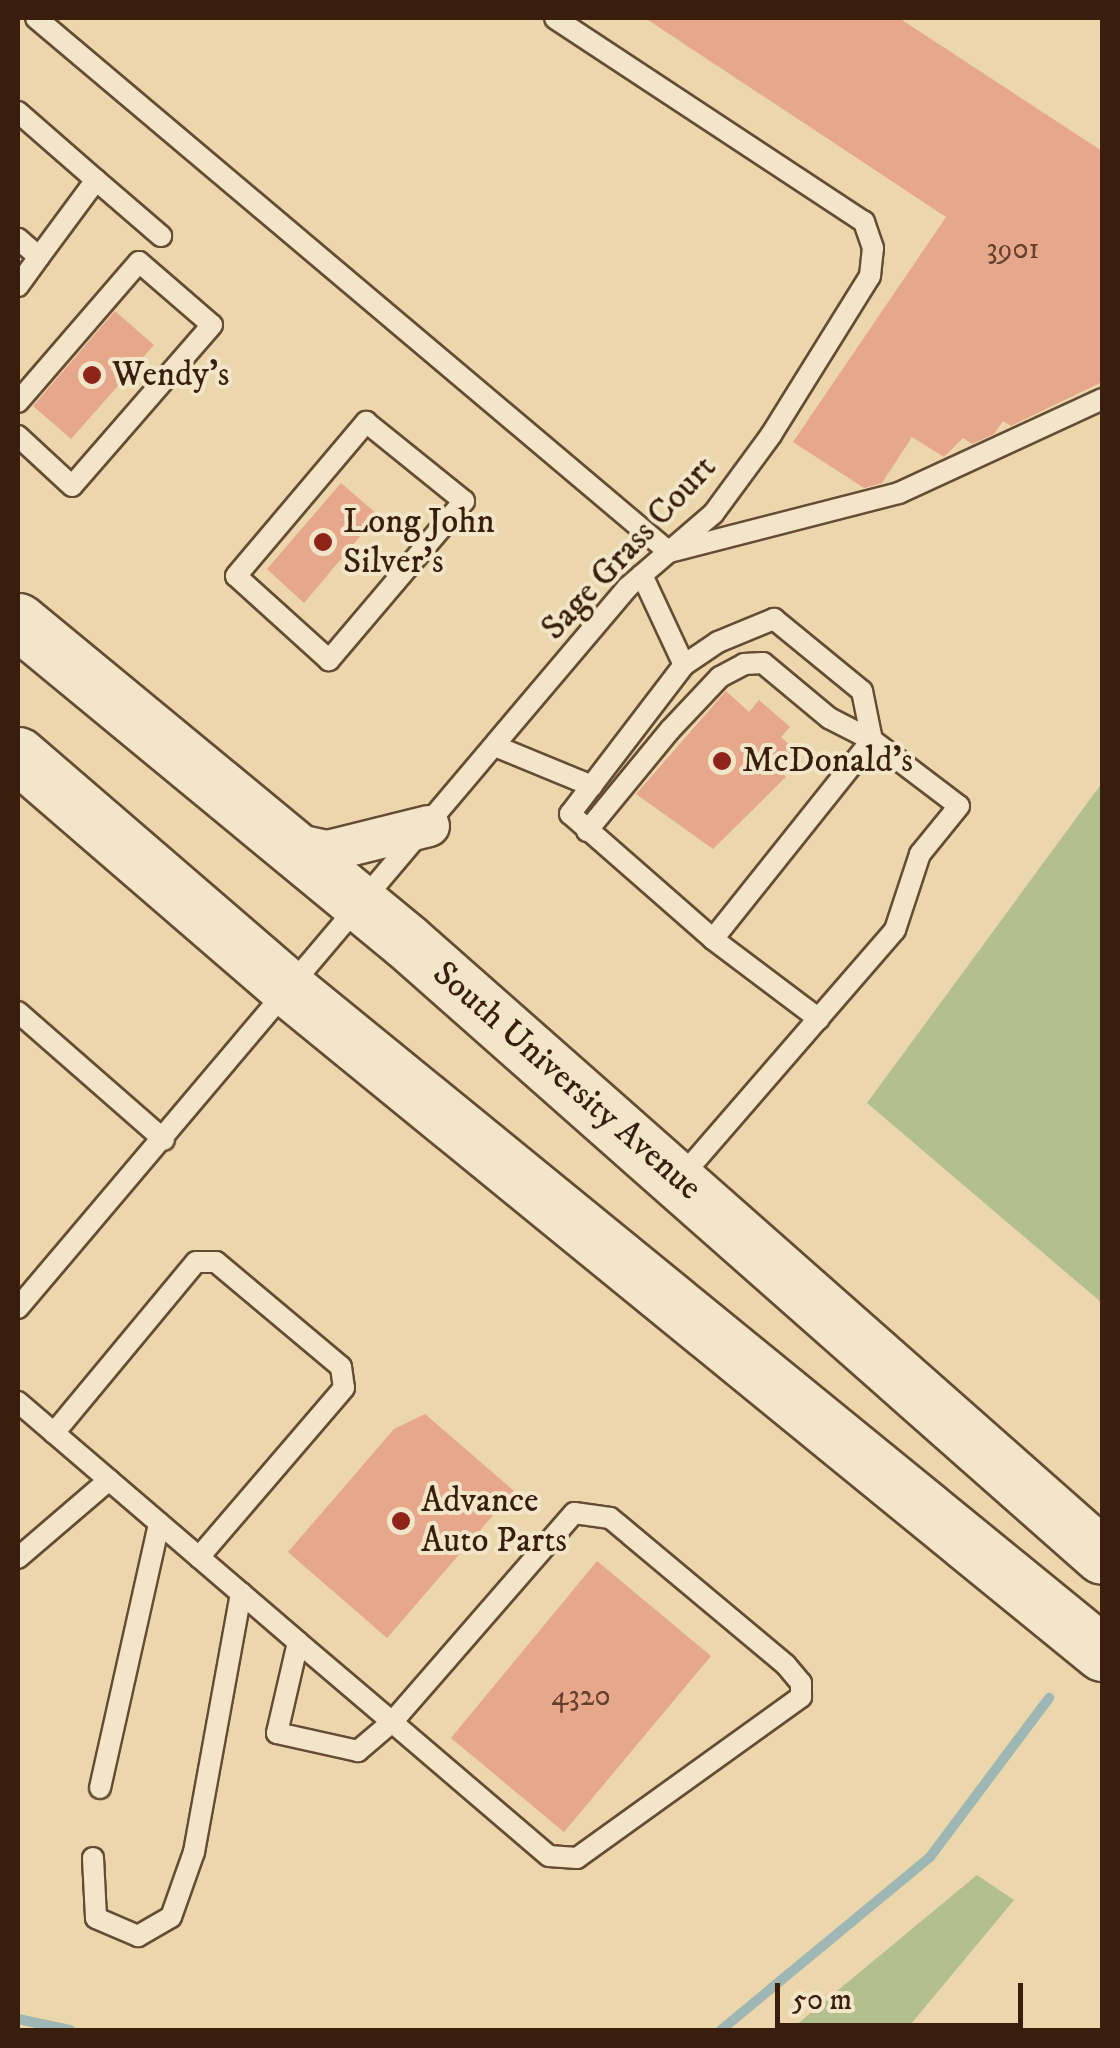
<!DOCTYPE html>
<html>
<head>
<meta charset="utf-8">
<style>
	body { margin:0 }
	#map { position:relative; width:1120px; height:2048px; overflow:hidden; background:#ebd7ab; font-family:"IM FELL DW Pica",serif }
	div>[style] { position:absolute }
	.green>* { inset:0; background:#b3bf8c }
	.stream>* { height:10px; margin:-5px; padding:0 5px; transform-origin:5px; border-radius:5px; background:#9eb7b5 }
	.building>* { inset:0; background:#e6a78b }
	.roads { filter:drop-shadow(2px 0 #664c34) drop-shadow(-2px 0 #664c34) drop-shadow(0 2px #664c34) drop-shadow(0 -2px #664c34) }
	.service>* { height:20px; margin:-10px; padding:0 10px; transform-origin:10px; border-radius:10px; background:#f2e5c8 }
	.minor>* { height:40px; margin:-20px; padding:0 20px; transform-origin:20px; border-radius:20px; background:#f2e5c8 }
	.secondary>* { height:55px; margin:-27.5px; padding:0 27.5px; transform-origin:27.5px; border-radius:27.5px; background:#f2e5c8 }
	.dots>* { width:28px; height:28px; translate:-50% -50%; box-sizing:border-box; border:5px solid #f2e5c8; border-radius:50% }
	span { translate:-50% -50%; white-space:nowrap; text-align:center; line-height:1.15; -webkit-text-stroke:8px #f2e5c8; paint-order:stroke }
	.number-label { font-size:30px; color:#65402c }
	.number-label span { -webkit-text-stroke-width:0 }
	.poi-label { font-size:35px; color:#3a1e0d }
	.left { translate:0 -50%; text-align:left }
	.street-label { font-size:35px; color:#3a1e0d }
	.frame { position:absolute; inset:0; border:20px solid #3a1e0d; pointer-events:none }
	.scale { position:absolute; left:775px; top:1983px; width:248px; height:45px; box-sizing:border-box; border:5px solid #3a1e0d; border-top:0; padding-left:12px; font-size:30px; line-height:35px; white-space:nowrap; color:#3a1e0d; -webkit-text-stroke:8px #f2e5c8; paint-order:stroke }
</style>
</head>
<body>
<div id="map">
	<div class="green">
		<i style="clip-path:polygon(1102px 783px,1102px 1303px,867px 1103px)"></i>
		<i style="clip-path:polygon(977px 1875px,1014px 1900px,906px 2030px,790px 2030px)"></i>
	</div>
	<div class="stream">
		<i style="left:18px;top:2019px;width:53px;rotate:11.9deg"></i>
		<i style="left:721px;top:2030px;width:271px;rotate:-39.6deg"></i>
		<i style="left:930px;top:1857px;width:199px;rotate:-53.2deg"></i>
	</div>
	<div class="building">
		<i style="clip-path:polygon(645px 18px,899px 18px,1102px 151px,1102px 382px,1011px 426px,1003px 421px,994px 434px,972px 444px,963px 438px,944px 457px,912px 437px,882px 483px,864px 488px,793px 442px,946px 217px)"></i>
		<i style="clip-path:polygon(115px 311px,154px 345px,71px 439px,33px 406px)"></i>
		<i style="clip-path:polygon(341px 483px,378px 515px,304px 603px,267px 569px)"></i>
		<i style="clip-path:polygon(726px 691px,749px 712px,759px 700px,790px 727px,781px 737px,796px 751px,779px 769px,786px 777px,713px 849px,636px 794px)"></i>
		<i style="clip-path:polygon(425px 1414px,514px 1491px,387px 1638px,288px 1552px,394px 1429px)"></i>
		<i style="clip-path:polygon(597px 1561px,711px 1656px,564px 1832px,451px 1738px)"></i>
	</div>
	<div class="roads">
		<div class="service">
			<i style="left:36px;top:18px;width:828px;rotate:40.15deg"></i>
			<i style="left:669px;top:552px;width:237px;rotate:-14.4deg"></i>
			<i style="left:899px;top:493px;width:224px;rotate:-24.8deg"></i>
			<i style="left:18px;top:112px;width:103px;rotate:41.1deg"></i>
			<i style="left:96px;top:180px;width:96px;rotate:126.5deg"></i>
			<i style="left:39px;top:257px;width:28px;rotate:-139deg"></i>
			<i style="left:96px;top:180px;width:86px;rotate:40.7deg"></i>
			<i style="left:18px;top:286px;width:36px;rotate:-54deg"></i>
			<i style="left:18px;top:402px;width:185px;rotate:-49.2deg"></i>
			<i style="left:139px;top:262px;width:96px;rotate:40.8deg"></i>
			<i style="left:212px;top:325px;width:213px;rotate:131deg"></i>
			<i style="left:72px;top:486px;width:74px;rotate:-137.2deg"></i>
			<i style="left:366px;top:422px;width:126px;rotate:38.9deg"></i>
			<i style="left:464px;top:501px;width:209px;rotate:130.3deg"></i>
			<i style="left:329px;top:660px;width:125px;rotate:-137.9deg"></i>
			<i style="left:236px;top:576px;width:202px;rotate:-49.8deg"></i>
			<i style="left:642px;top:575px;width:99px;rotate:65deg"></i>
			<i style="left:495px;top:746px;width:105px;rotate:22.4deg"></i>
			<i style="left:587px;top:831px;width:131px;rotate:-50.6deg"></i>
			<i style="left:670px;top:730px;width:73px;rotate:-46.7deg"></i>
			<i style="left:720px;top:677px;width:27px;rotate:-28deg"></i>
			<i style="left:744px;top:664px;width:19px;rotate:-3deg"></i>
			<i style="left:763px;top:663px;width:86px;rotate:39.8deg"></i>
			<i style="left:829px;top:718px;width:48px;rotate:27.1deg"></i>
			<i style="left:872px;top:740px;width:109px;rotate:37.2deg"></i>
			<i style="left:959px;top:806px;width:62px;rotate:129.1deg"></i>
			<i style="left:920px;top:854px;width:80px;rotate:108.2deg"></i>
			<i style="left:895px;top:930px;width:328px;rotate:130.9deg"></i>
			<i style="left:713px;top:939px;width:255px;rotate:-51.4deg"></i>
			<i style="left:18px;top:1012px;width:194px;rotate:41.2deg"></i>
			<i style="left:819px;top:1019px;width:133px;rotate:-143deg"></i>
			<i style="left:713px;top:939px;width:190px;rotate:-138.8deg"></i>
			<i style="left:570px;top:814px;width:188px;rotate:-52.6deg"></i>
			<i style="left:684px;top:665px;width:41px;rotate:-34.1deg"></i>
			<i style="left:718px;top:642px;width:61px;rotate:-22.3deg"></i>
			<i style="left:774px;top:619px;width:114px;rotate:39.3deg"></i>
			<i style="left:862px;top:691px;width:50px;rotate:78.5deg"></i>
			<i style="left:18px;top:1308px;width:944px;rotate:-49.77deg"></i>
			<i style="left:628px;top:587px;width:112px;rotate:-40.7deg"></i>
			<i style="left:713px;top:514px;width:98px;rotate:-53.7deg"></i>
			<i style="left:771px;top:435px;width:187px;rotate:-58.1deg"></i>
			<i style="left:870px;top:276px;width:28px;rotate:-84deg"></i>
			<i style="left:873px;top:248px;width:28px;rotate:-109deg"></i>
			<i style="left:864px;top:222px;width:370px;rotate:-146.6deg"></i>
			<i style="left:18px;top:1402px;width:294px;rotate:40.6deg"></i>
			<i style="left:241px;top:1593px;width:75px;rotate:40.7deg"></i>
			<i style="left:298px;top:1642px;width:123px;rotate:40.4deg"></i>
			<i style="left:392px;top:1722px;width:206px;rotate:40.5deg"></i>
			<i style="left:549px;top:1856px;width:28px;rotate:4deg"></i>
			<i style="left:577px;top:1858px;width:276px;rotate:-35.7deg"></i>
			<i style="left:801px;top:1697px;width:14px;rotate:-90deg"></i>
			<i style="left:801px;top:1683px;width:23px;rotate:-130deg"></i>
			<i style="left:786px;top:1665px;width:229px;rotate:-140.1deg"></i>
			<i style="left:610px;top:1518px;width:36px;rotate:-172deg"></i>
			<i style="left:574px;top:1513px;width:277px;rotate:131deg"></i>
			<i style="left:392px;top:1722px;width:45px;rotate:139.5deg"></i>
			<i style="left:358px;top:1751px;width:83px;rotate:-167.5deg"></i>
			<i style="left:277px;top:1733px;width:93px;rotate:-77deg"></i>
			<i style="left:54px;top:1433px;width:222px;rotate:-50.3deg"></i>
			<i style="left:196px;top:1262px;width:20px"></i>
			<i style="left:216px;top:1262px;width:163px;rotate:40deg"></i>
			<i style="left:341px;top:1367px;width:21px;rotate:82deg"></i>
			<i style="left:344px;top:1388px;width:223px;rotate:130.6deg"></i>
			<i style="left:18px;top:1558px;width:120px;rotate:-40.6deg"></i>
			<i style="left:100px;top:1788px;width:271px;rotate:-77.4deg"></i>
			<i style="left:93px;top:1858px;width:60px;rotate:87.1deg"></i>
			<i style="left:96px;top:1918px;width:46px;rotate:23.2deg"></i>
			<i style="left:138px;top:1936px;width:38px;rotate:-30deg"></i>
			<i style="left:171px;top:1917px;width:69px;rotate:-70.5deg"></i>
			<i style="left:194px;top:1852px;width:263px;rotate:-79.7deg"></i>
		</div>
		<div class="minor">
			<i style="left:289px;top:843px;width:40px;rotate:12deg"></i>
			<i style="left:328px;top:851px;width:104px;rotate:-13.9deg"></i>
		</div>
		<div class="secondary">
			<i style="left:18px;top:621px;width:504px;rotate:39.53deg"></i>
			<i style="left:407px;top:942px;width:927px;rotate:41.46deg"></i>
			<i style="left:18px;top:755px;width:361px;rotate:40.8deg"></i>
			<i style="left:291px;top:991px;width:1047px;rotate:39.22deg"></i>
		</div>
	</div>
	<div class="dots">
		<i style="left:92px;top:375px;background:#8f2418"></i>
		<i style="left:323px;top:542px;background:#8f2418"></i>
		<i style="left:722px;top:761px;background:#8f2418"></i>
		<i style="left:401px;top:1521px;background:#8f2418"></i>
	</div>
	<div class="number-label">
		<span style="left:1013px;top:250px">3901</span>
		<span style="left:581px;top:1697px">4320</span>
	</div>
	<div class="poi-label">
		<span class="left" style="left:112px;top:375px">Wendy's</span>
		<span class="left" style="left:343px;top:542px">Long John<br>Silver's</span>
		<span class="left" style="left:742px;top:761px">McDonald's</span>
		<span class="left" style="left:421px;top:1521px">Advance<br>Auto Parts</span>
	</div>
	<div class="street-label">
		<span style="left:629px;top:548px;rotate:-47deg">Sage Grass Court</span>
		<span style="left:567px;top:1081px;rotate:41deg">South University Avenue</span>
	</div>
	<div class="frame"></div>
	<div class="scale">50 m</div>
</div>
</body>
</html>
